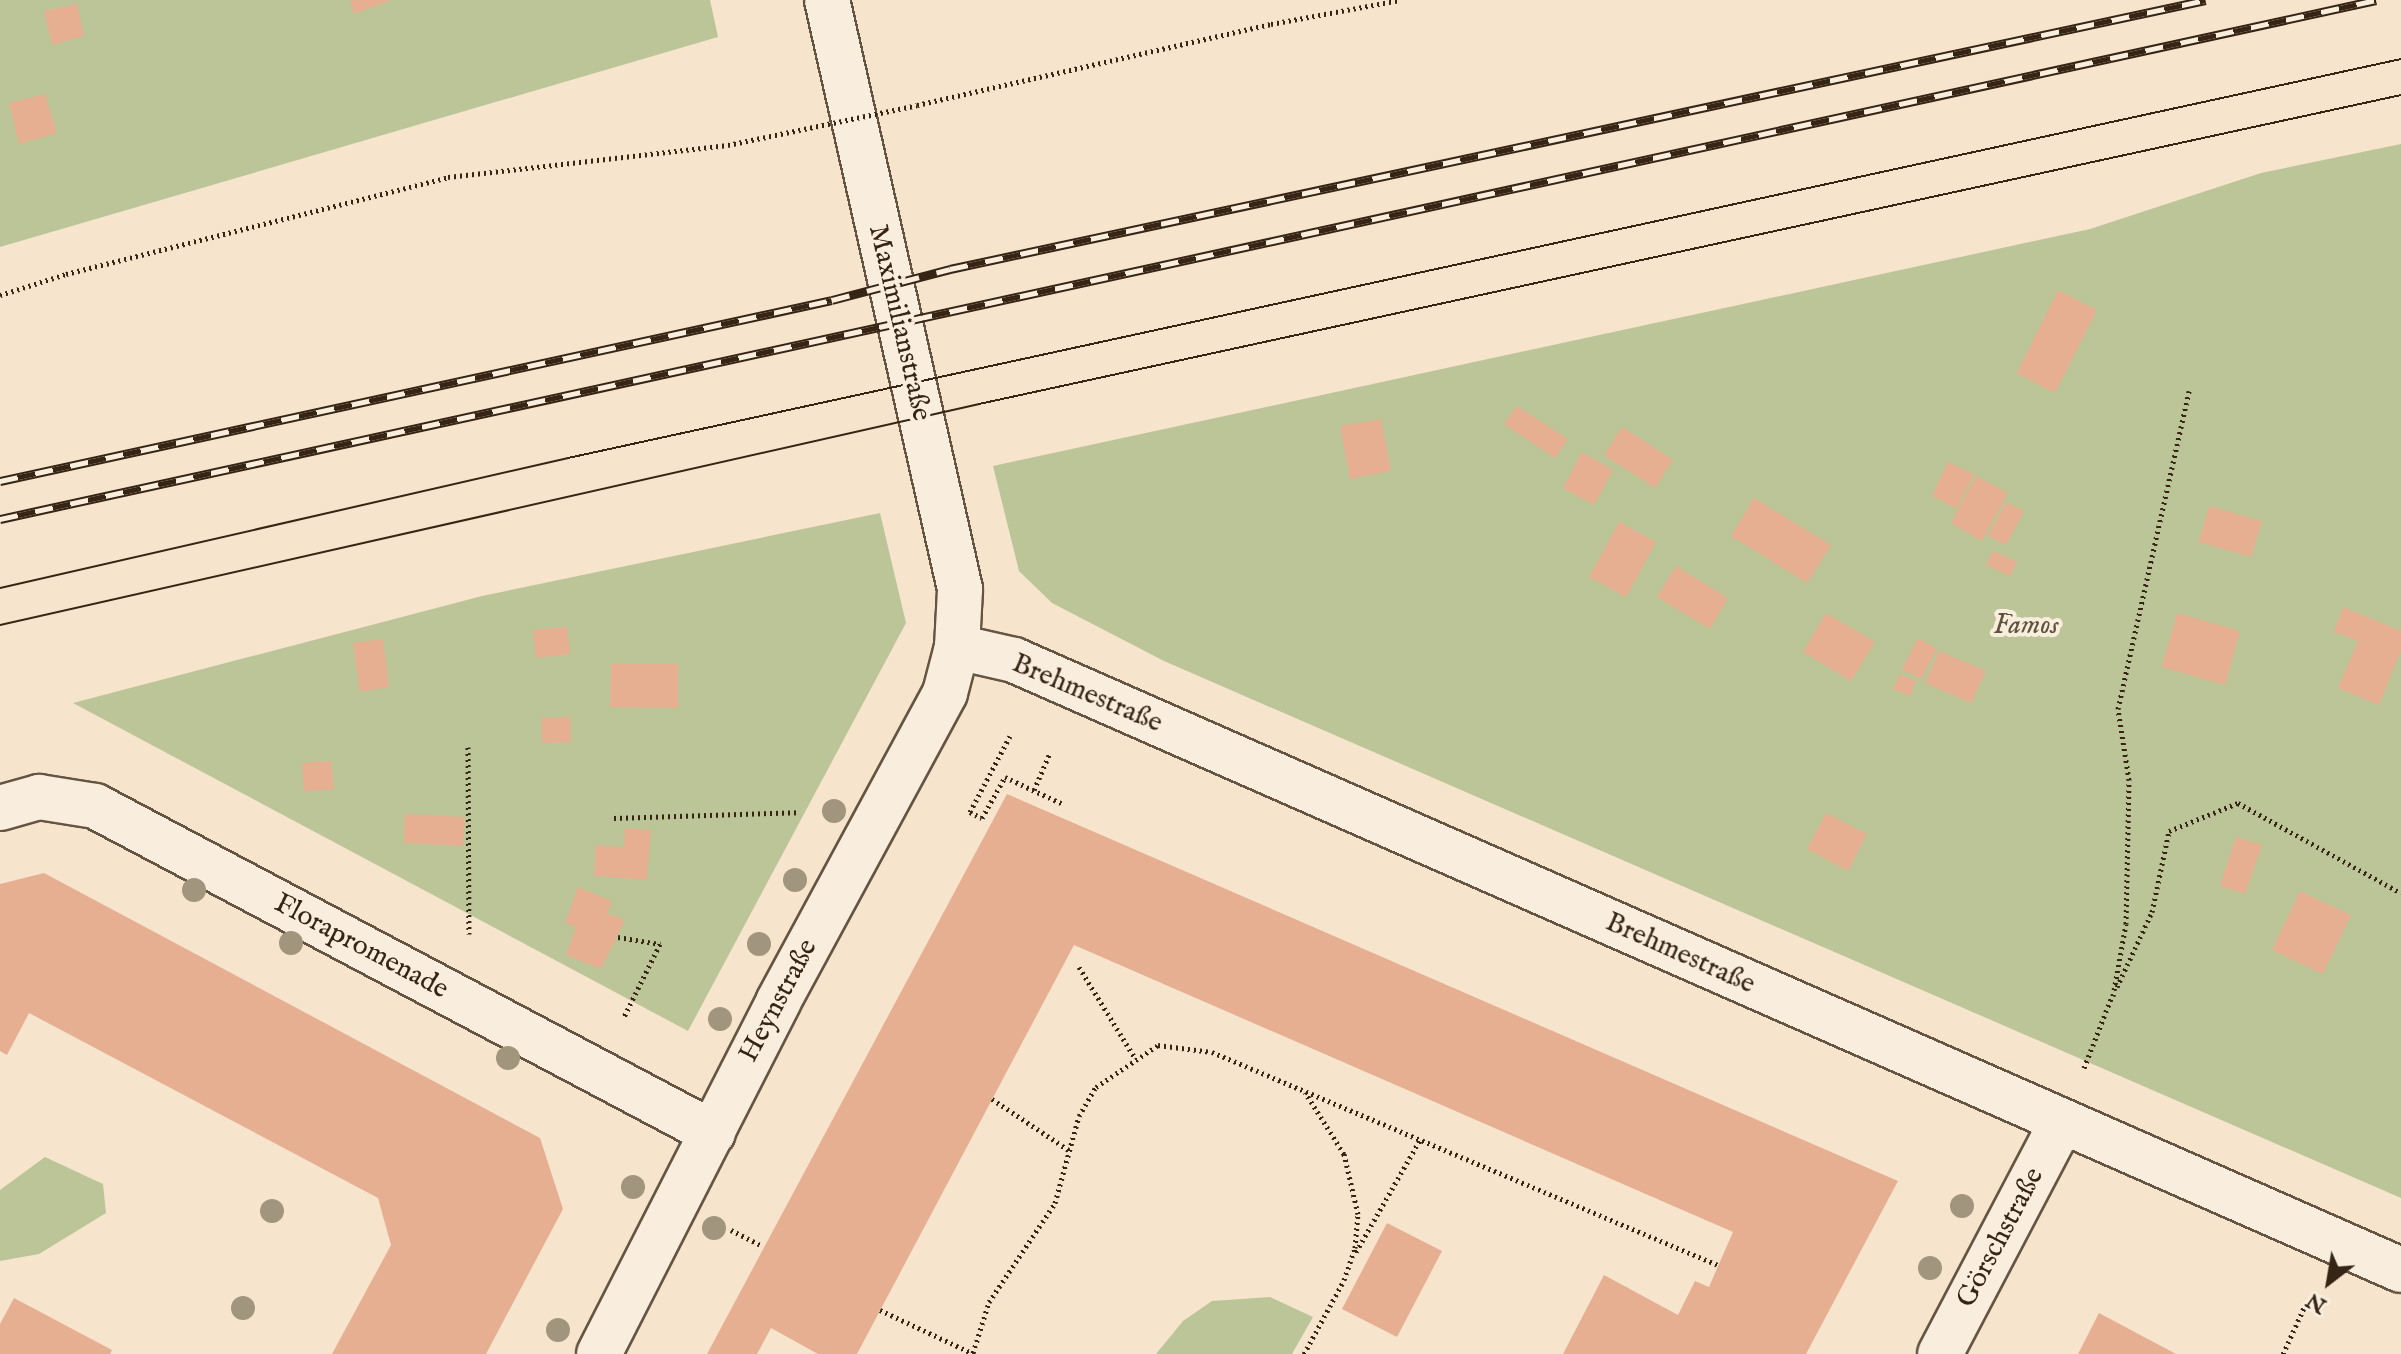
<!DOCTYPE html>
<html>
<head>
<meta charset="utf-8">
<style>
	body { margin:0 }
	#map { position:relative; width:2401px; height:1354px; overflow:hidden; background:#f6e5cc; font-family:"IM FELL English",serif }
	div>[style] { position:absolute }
	.green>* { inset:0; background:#bcc598 }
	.building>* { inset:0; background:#e6af91 }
	.path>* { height:5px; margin-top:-2.5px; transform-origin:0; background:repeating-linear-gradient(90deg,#362414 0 2px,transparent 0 6px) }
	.roads { filter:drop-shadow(2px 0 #665442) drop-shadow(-2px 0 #665442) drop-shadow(0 2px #665442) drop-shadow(0 -2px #665442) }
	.street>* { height:44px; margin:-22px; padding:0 22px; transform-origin:22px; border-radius:22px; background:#f9eede }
	.tram>* { height:2px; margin:-1px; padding:0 1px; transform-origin:1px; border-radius:1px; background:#362414 }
	.rail>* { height:9px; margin-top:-4.5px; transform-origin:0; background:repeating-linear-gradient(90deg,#f9eede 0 18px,#362414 0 36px); box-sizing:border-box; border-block:2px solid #362414 }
	.path-bridge>* { height:5px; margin-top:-2.5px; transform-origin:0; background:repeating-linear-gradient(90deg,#362414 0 2px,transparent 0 6px) }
	.trees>* { width:24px; height:24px; margin:-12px; border-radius:50%; background:#a2957d }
	span { translate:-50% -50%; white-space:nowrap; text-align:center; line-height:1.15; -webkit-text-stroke:8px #f9eede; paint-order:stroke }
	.street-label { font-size:28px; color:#362414 }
	.park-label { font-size:28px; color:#5e543c; font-style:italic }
	.north { position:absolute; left:2289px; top:1242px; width:80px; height:80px; -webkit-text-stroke:6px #f9eede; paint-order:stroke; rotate:211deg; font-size:22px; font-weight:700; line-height:32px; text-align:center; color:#362414 }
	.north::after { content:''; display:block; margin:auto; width:28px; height:36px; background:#362414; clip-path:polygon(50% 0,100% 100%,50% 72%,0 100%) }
</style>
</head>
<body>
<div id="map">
	<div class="green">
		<i style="clip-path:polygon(0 0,710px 0,718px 37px,0 247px)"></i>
		<i style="clip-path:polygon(2401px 144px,2401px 1198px,1164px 661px,1052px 603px,1019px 571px,993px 466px,2090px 229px,2261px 173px)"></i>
		<i style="clip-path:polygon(880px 513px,906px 623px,688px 1031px,73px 703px,482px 596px)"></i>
		<i style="clip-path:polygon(45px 1157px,103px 1184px,106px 1213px,39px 1254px,0 1261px,0 1190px)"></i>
		<i style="clip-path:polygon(1270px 1297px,1313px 1317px,1292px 1354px,1156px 1354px,1183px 1321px,1212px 1301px)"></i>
	</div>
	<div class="building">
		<i style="clip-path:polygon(350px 0,391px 0,354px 14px)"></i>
		<i style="clip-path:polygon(77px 4px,84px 36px,52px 45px,44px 11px)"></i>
		<i style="clip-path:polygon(45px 94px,57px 133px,19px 144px,9px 103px)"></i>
		<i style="clip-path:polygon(2058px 290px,2097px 310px,2055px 393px,2017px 373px)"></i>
		<i style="clip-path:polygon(1517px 406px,1568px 439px,1555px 458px,1504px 424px)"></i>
		<i style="clip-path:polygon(1381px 419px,1391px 471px,1350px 479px,1340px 426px)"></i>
		<i style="clip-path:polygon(1622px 427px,1673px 460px,1655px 488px,1604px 455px)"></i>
		<i style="clip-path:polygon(1582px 452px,1613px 470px,1594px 505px,1563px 488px)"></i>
		<i style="clip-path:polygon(1948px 462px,1974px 474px,1957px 509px,1932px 496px)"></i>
		<i style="clip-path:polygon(1976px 476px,2008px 493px,1982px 541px,1951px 523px)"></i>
		<i style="clip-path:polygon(1754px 498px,1831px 545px,1807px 583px,1731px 536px)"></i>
		<i style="clip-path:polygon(2006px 502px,2024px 511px,2006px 545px,1988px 536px)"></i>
		<i style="clip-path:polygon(2209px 506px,2262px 521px,2251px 557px,2199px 542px)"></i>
		<i style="clip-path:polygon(1619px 522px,1656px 542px,1626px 597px,1589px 577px)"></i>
		<i style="clip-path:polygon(1993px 551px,2017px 562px,2010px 576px,1986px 565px)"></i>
		<i style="clip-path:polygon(1676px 566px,1728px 598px,1710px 629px,1657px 597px)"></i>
		<i style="clip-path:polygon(2343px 607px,2401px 631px,2401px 650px,2379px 705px,2338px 688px,2358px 641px,2334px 632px)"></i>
		<i style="clip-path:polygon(1826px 613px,1875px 642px,1851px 681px,1803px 652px)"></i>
		<i style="clip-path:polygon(2177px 613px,2240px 631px,2225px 685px,2162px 667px)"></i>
		<i style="clip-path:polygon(567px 627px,570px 654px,536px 658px,533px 630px)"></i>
		<i style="clip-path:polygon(1918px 638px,1937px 649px,1921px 679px,1902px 669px)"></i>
		<i style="clip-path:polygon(383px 639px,389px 687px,360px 692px,353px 643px)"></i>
		<i style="clip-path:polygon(1939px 651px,1986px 671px,1971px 703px,1925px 683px)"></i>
		<i style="clip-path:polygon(611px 664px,678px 664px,678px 708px,610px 707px)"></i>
		<i style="clip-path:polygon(1900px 674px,1916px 681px,1910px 696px,1893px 689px)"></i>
		<i style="clip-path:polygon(570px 717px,571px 742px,542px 743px,541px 718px)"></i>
		<i style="clip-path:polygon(331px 761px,334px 789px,304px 791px,302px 763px)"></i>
		<i style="clip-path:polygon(1007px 794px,1898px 1181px,1806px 1354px,1563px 1354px,1604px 1275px,1678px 1315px,1695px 1281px,1709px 1287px,1733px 1232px,1074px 945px,857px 1354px,818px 1354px,771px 1328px,757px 1354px,707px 1354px)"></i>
		<i style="clip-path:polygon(1826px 813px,1867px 834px,1848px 871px,1807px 849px)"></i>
		<i style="clip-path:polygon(405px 814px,465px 817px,463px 846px,404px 843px)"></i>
		<i style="clip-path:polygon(625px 828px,651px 830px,647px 880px,594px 876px,596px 845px,624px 847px)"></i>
		<i style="clip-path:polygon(2236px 837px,2262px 845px,2245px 894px,2220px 886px)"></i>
		<i style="clip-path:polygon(44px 873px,540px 1138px,563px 1209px,486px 1354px,332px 1354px,391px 1245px,378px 1198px,29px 1013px,7px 1055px,0 1051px,0 884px)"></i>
		<i style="clip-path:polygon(578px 887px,612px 901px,607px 913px,625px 920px,601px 969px,566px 955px,576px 927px,565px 923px)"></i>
		<i style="clip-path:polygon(2300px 891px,2351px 915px,2323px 974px,2272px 950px)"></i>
		<i style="clip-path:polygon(1387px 1223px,1442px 1251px,1397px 1337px,1342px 1309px)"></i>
		<i style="clip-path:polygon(14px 1298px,112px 1350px,110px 1354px,0 1354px,0 1324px)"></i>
		<i style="clip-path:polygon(2099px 1313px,2176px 1354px,2078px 1354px)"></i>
	</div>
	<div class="path">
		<i style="left:917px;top:105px;width:363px;rotate:-12.9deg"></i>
		<i style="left:1271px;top:24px;width:131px;rotate:-10.5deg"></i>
		<i style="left:0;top:295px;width:69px;rotate:-17.7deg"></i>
		<i style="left:66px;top:274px;width:394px;rotate:-14.2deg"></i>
		<i style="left:448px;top:177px;width:282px;rotate:-6.5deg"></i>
		<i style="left:1010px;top:736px;width:86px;rotate:117.8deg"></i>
		<i style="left:970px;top:812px;width:13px;rotate:27deg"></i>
		<i style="left:982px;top:818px;width:47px;rotate:-60.7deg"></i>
		<i style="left:1005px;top:777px;width:64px;rotate:25deg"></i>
		<i style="left:468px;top:747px;width:187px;rotate:89.7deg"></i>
		<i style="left:1034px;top:790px;width:40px;rotate:-66.6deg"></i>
		<i style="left:614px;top:818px;width:186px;rotate:-1.8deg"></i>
		<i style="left:618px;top:937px;width:43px;rotate:9.5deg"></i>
		<i style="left:660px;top:944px;width:81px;rotate:116.3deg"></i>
		<i style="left:1079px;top:967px;width:107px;rotate:58.4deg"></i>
		<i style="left:2117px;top:987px;width:83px;rotate:-65deg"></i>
		<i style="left:2152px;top:912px;width:83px;rotate:-78.1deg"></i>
		<i style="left:2169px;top:831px;width:74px;rotate:-22.1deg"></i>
		<i style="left:2238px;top:803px;width:186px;rotate:28.9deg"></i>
		<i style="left:2113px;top:996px;width:73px;rotate:-79.8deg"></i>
		<i style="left:2126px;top:924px;width:144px;rotate:-88.8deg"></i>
		<i style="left:2129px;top:780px;width:72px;rotate:-98.8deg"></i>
		<i style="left:2118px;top:709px;width:326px;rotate:-77.4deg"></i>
		<i style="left:2084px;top:1068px;width:77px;rotate:-68.7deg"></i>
		<i style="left:992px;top:1099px;width:94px;rotate:33.7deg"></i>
		<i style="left:731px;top:1230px;width:35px;rotate:27deg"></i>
		<i style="left:1356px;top:1252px;width:129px;rotate:-60.3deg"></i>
		<i style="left:880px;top:1310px;width:104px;rotate:25.1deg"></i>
		<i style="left:973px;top:1353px;width:53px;rotate:-72.6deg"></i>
		<i style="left:989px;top:1302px;width:119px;rotate:-56.3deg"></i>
		<i style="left:1055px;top:1203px;width:90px;rotate:-74.6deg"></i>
		<i style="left:1079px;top:1116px;width:34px;rotate:-60deg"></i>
		<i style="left:1096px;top:1087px;width:75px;rotate:-34.1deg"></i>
		<i style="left:1158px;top:1045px;width:54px;rotate:7.4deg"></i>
		<i style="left:1212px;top:1052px;width:549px;rotate:22.83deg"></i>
		<i style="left:1304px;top:1354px;width:84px;rotate:-61.6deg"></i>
		<i style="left:1344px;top:1280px;width:34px;rotate:-71deg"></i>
		<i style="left:1355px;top:1248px;width:34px;rotate:-85deg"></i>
		<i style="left:1358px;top:1214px;width:62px;rotate:-103.1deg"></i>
		<i style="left:1344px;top:1154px;width:73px;rotate:-122.2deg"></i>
		<i style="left:2283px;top:1354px;width:60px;rotate:-65.6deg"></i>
	</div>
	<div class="roads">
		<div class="street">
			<i style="left:957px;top:647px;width:58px;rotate:12.8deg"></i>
			<i style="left:1014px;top:660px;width:1515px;rotate:23.74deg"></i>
			<i style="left:0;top:808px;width:41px;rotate:-15.8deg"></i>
			<i style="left:39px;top:797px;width:57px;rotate:9.1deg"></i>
			<i style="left:95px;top:806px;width:699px;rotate:27.88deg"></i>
			<i style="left:599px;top:1354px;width:395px;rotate:-63deg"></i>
			<i style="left:778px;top:1002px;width:351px;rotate:-61.6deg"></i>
			<i style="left:945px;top:693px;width:48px;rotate:-75.4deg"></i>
			<i style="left:957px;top:647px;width:58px;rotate:-87deg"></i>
			<i style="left:960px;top:589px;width:604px;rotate:-102.72deg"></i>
			<i style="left:1940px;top:1354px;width:262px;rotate:-62.3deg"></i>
		</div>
	</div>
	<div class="tram">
		<i style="left:0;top:588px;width:583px;rotate:-12.89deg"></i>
		<i style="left:568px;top:458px;width:1876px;rotate:-12.28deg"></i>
		<i style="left:0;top:625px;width:1004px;rotate:-12.72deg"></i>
		<i style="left:979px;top:404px;width:1455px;rotate:-12.26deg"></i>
	</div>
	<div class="rail">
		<i style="left:0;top:481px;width:851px;rotate:-12.27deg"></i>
		<i style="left:832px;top:300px;width:122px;rotate:-14.7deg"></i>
		<i style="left:950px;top:269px;width:1284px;rotate:-12.09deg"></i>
		<i style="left:0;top:519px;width:2432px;rotate:-12.32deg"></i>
	</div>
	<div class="path-bridge">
		<i style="left:728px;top:145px;width:193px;rotate:-11.9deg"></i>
	</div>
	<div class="trees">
		<i style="left:834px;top:811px"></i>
		<i style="left:795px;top:880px"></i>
		<i style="left:194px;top:890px"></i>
		<i style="left:291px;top:943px"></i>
		<i style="left:759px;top:944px"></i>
		<i style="left:720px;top:1019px"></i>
		<i style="left:508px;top:1058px"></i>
		<i style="left:633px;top:1187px"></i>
		<i style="left:1962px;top:1206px"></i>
		<i style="left:272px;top:1211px"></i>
		<i style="left:714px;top:1228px"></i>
		<i style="left:1930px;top:1268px"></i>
		<i style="left:243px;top:1308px"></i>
		<i style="left:558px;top:1330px"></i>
	</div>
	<div class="street-label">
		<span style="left:899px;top:323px;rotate:77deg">Maximilianstraße</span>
		<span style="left:1087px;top:694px;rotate:23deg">Brehmestraße</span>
		<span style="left:361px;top:947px;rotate:28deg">Florapromenade</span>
		<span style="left:1680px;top:954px;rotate:24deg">Brehmestraße</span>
		<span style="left:779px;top:1001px;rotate:-62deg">Heynstraße</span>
		<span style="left:2001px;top:1238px;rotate:-62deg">Görschstraße</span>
	</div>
	<div class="park-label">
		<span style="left:2026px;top:626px">Famos</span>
	</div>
	<div class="north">N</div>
</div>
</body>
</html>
